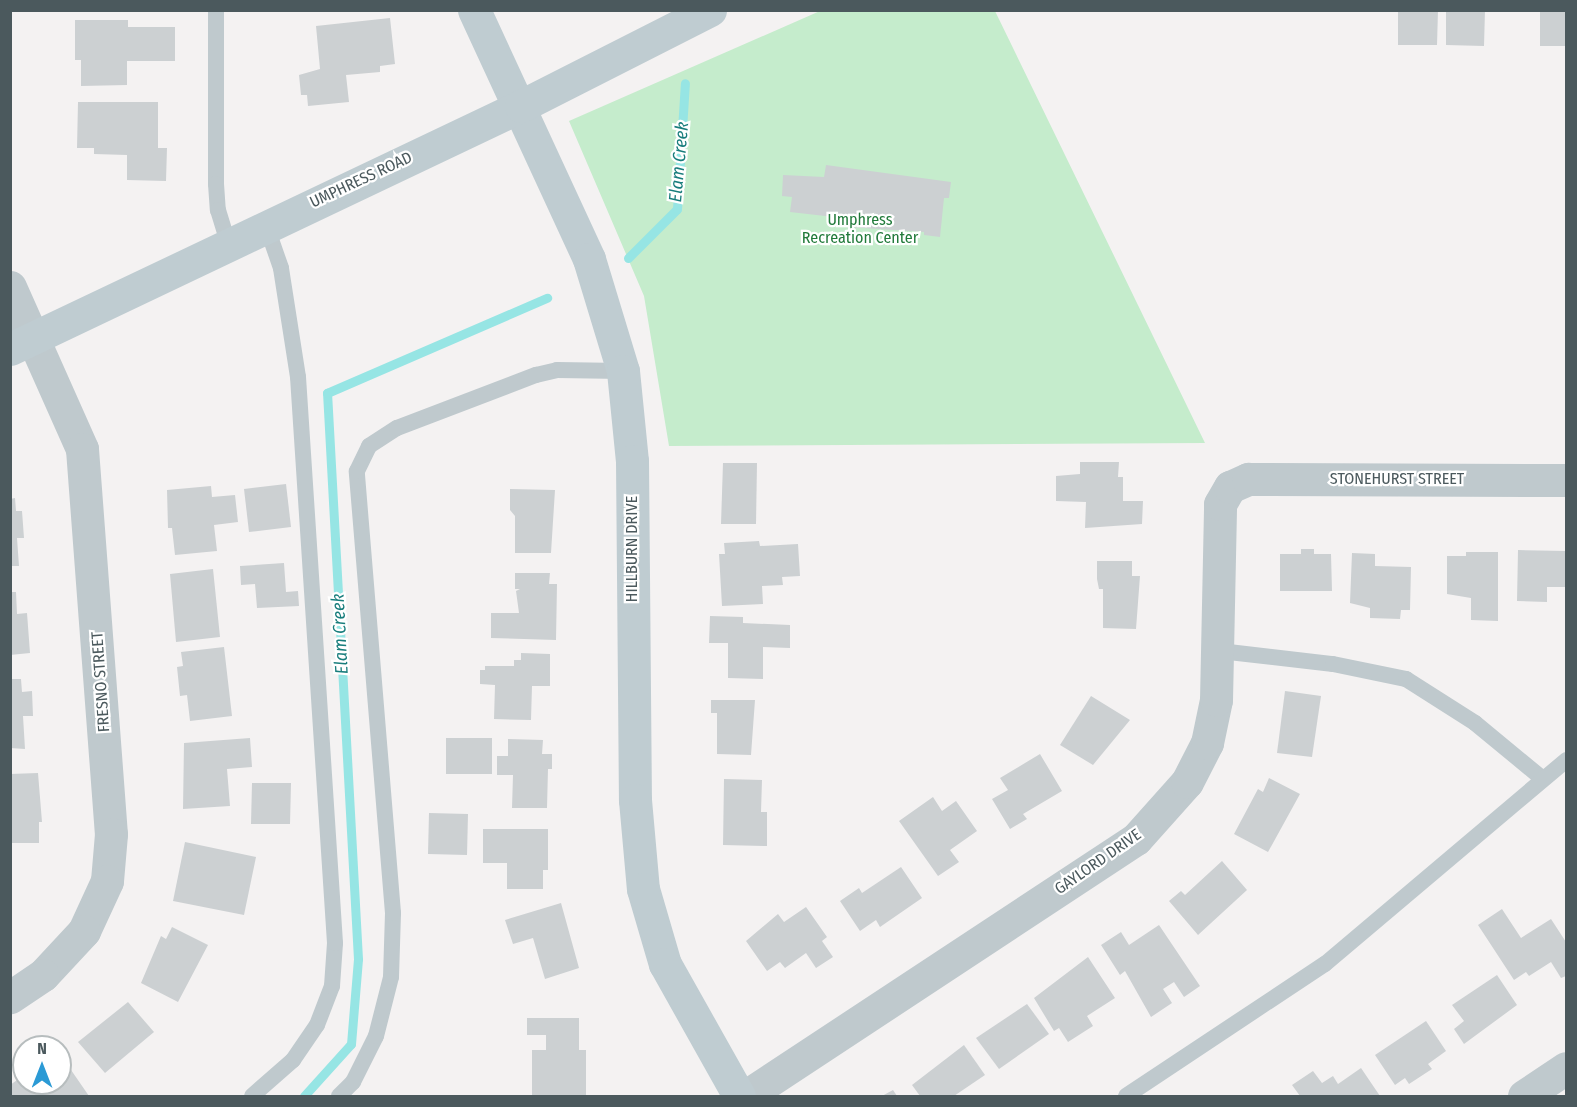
<!DOCTYPE html>
<html>
<head>
<meta charset="utf-8">
<style>
	body { margin:0 }
	#map { position:relative; width:1577px; height:1107px; overflow:hidden; background:#f4f2f2; font-family:"Fira Sans Condensed",sans-serif }
	div>[style] { position:absolute }
	.green>* { inset:0; background:#c5eccc }
	.stream>* { height:9px; margin:-4.5px; padding:0 4.5px; transform-origin:4.5px; border-radius:4.5px; background:#96e5e4 }
	.building>* { inset:0; background:#ccd0d2 }
	.lane>* { height:16px; margin:-8px; padding:0 8px; transform-origin:8px; border-radius:8px; background:#bfc9cd }
	.street>* { height:33px; margin:-16.5px; padding:0 16.5px; transform-origin:16.5px; border-radius:16.5px; background:#bfc9cd }
	.secondary>* { height:33px; margin:-16.5px; padding:0 16.5px; transform-origin:16.5px; border-radius:16.5px; background:#bfccd1 }
	span { translate:-50% -50%; white-space:nowrap; text-align:center; line-height:1.15; -webkit-text-stroke:4.5px #fff; paint-order:stroke }
	.street-label { font-size:16px; color:#4b595d }
	.park-label { font-size:16px; color:#217a3a }
	.water-label { font-size:18px; color:#187d7c; font-style:italic }
	.frame { position:absolute; inset:0; border:12px solid #4b595d; pointer-events:none }
	.north { position:absolute; left:12px; top:1035px; width:60px; height:60px; box-sizing:border-box; background:#fff; border:2px solid #b7bdbe; border-radius:50%; rotate:0deg; font-size:16px; font-weight:700; line-height:24px; text-align:center; color:#4b595d }
	.north::after { content:''; display:block; margin:auto; width:21px; height:27px; background:#2b9ad5; clip-path:polygon(50% 0,100% 100%,50% 72%,0 100%) }
</style>
</head>
<body>
<div id="map">
	<div class="green">
		<i style="clip-path:polygon(820px 11px,995px 11px,1205px 443px,669px 446px,644px 296px,569px 121px)"></i>
	</div>
	<div class="stream">
		<i style="left:628px;top:258px;width:69px;rotate:-45deg"></i>
		<i style="left:677px;top:209px;width:126px;rotate:-86.4deg"></i>
		<i style="left:304px;top:1096px;width:70px;rotate:-47.9deg"></i>
		<i style="left:351px;top:1044px;width:85px;rotate:-85.3deg"></i>
		<i style="left:358px;top:959px;width:567px;rotate:-93.13deg"></i>
		<i style="left:327px;top:393px;width:240px;rotate:-23.4deg"></i>
	</div>
	<div class="building">
		<i style="clip-path:polygon(1398px 10px,1438px 10px,1437px 45px,1398px 45px)"></i>
		<i style="clip-path:polygon(1446px 10px,1485px 10px,1484px 46px,1446px 45px)"></i>
		<i style="clip-path:polygon(1540px 10px,1566px 10px,1566px 46px,1540px 46px)"></i>
		<i style="clip-path:polygon(390px 18px,395px 64px,380px 66px,380px 72px,346px 75px,349px 102px,308px 106px,307px 95px,301px 95px,299px 75px,320px 69px,316px 26px)"></i>
		<i style="clip-path:polygon(75px 20px,128px 20px,128px 27px,175px 27px,175px 61px,127px 61px,127px 85px,81px 86px,81px 60px,75px 60px)"></i>
		<i style="clip-path:polygon(78px 102px,158px 102px,158px 148px,167px 148px,166px 181px,127px 180px,127px 155px,94px 154px,94px 148px,77px 148px)"></i>
		<i style="clip-path:polygon(826px 165px,951px 182px,949px 198px,944px 198px,940px 237px,924px 235px,924px 232px,833px 226px,834px 217px,790px 212px,792px 197px,782px 196px,783px 175px,824px 177px)"></i>
		<i style="clip-path:polygon(1080px 462px,1119px 462px,1118px 477px,1123px 477px,1123px 501px,1143px 501px,1142px 524px,1085px 528px,1086px 502px,1056px 501px,1056px 476px,1080px 474px)"></i>
		<i style="clip-path:polygon(723px 463px,757px 463px,756px 524px,721px 524px)"></i>
		<i style="clip-path:polygon(286px 484px,291px 527px,249px 532px,244px 489px)"></i>
		<i style="clip-path:polygon(211px 486px,212px 497px,235px 495px,238px 522px,214px 525px,217px 551px,175px 555px,172px 528px,168px 528px,167px 490px)"></i>
		<i style="clip-path:polygon(510px 489px,555px 490px,551px 553px,515px 553px,515px 516px,510px 510px)"></i>
		<i style="clip-path:polygon(15px 498px,16px 511px,22px 511px,24px 538px,17px 538px,19px 566px,10px 566px,10px 499px)"></i>
		<i style="clip-path:polygon(759px 541px,760px 546px,798px 544px,800px 576px,782px 577px,783px 585px,762px 586px,763px 604px,722px 606px,719px 554px,725px 554px,724px 543px)"></i>
		<i style="clip-path:polygon(1301px 549px,1314px 549px,1314px 554px,1331px 554px,1332px 591px,1280px 591px,1280px 554px,1301px 554px)"></i>
		<i style="clip-path:polygon(1518px 550px,1566px 551px,1566px 587px,1547px 587px,1547px 602px,1517px 601px)"></i>
		<i style="clip-path:polygon(1466px 552px,1498px 552px,1498px 621px,1471px 620px,1471px 598px,1447px 594px,1447px 556px,1466px 556px)"></i>
		<i style="clip-path:polygon(1352px 553px,1375px 554px,1375px 566px,1411px 567px,1410px 610px,1401px 610px,1400px 619px,1370px 618px,1370px 608px,1350px 603px)"></i>
		<i style="clip-path:polygon(1097px 561px,1132px 561px,1132px 576px,1140px 576px,1136px 629px,1103px 628px,1103px 589px,1099px 589px,1097px 579px)"></i>
		<i style="clip-path:polygon(284px 563px,286px 592px,298px 591px,299px 606px,257px 608px,255px 584px,241px 585px,240px 566px)"></i>
		<i style="clip-path:polygon(213px 569px,220px 637px,176px 642px,170px 574px)"></i>
		<i style="clip-path:polygon(515px 573px,550px 573px,549px 584px,557px 584px,556px 640px,491px 638px,491px 613px,519px 613px,516px 591px,520px 589px,515px 589px)"></i>
		<i style="clip-path:polygon(10px 592px,16px 592px,17px 614px,27px 613px,30px 653px,10px 655px)"></i>
		<i style="clip-path:polygon(710px 616px,743px 617px,743px 623px,790px 625px,790px 648px,763px 647px,763px 679px,728px 678px,728px 643px,709px 643px)"></i>
		<i style="clip-path:polygon(224px 647px,232px 716px,190px 721px,187px 695px,180px 696px,177px 667px,183px 666px,181px 652px)"></i>
		<i style="clip-path:polygon(521px 653px,550px 654px,550px 686px,532px 686px,531px 720px,494px 719px,495px 685px,480px 684px,480px 670px,485px 670px,485px 666px,514px 666px,514px 660px,521px 660px)"></i>
		<i style="clip-path:polygon(10px 679px,21px 679px,22px 692px,32px 691px,33px 716px,23px 716px,25px 749px,10px 748px)"></i>
		<i style="clip-path:polygon(1285px 691px,1321px 696px,1312px 757px,1277px 753px)"></i>
		<i style="clip-path:polygon(1091px 696px,1130px 720px,1093px 765px,1060px 745px)"></i>
		<i style="clip-path:polygon(711px 700px,755px 700px,751px 755px,717px 754px,717px 713px,711px 713px)"></i>
		<i style="clip-path:polygon(250px 738px,252px 767px,227px 769px,230px 806px,183px 809px,184px 743px)"></i>
		<i style="clip-path:polygon(446px 738px,492px 738px,492px 774px,446px 774px)"></i>
		<i style="clip-path:polygon(508px 739px,543px 740px,542px 754px,552px 754px,552px 769px,548px 769px,547px 808px,512px 808px,513px 775px,497px 775px,497px 756px,508px 756px)"></i>
		<i style="clip-path:polygon(1040px 754px,1062px 791px,1023px 814px,1027px 819px,1010px 829px,992px 799px,1008px 790px,1000px 778px)"></i>
		<i style="clip-path:polygon(38px 773px,42px 822px,39px 822px,39px 843px,10px 843px,10px 774px)"></i>
		<i style="clip-path:polygon(1269px 778px,1300px 794px,1268px 852px,1234px 834px,1258px 789px,1263px 792px)"></i>
		<i style="clip-path:polygon(724px 779px,762px 780px,761px 812px,767px 812px,767px 846px,723px 845px)"></i>
		<i style="clip-path:polygon(252px 783px,291px 783px,290px 824px,251px 824px)"></i>
		<i style="clip-path:polygon(933px 797px,942px 811px,956px 801px,977px 831px,950px 850px,959px 862px,938px 876px,899px 821px)"></i>
		<i style="clip-path:polygon(429px 813px,468px 814px,467px 855px,428px 854px)"></i>
		<i style="clip-path:polygon(483px 829px,548px 829px,548px 870px,543px 870px,543px 889px,507px 889px,507px 863px,483px 863px)"></i>
		<i style="clip-path:polygon(185px 842px,256px 857px,244px 915px,173px 901px)"></i>
		<i style="clip-path:polygon(1222px 861px,1247px 890px,1198px 935px,1169px 901px,1181px 891px,1185px 895px)"></i>
		<i style="clip-path:polygon(901px 867px,922px 898px,880px 927px,876px 920px,860px 931px,840px 901px,859px 888px,862px 893px)"></i>
		<i style="clip-path:polygon(561px 903px,579px 968px,545px 979px,533px 938px,513px 944px,505px 920px)"></i>
		<i style="clip-path:polygon(806px 907px,827px 937px,822px 941px,833px 957px,816px 968px,806px 953px,785px 968px,780px 962px,767px 971px,746px 941px,778px 914px,784px 922px)"></i>
		<i style="clip-path:polygon(1502px 909px,1521px 938px,1551px 919px,1566px 942px,1566px 976px,1561px 978px,1551px 962px,1529px 976px,1526px 972px,1514px 980px,1478px 925px)"></i>
		<i style="clip-path:polygon(1159px 925px,1200px 986px,1184px 997px,1174px 982px,1163px 989px,1172px 1003px,1151px 1017px,1125px 971px,1120px 975px,1101px 945px,1121px 932px,1129px 945px)"></i>
		<i style="clip-path:polygon(172px 927px,208px 945px,178px 1002px,141px 983px,161px 936px,166px 939px)"></i>
		<i style="clip-path:polygon(1088px 957px,1115px 998px,1087px 1016px,1093px 1026px,1068px 1042px,1059px 1028px,1054px 1031px,1034px 998px)"></i>
		<i style="clip-path:polygon(1497px 975px,1517px 1005px,1464px 1044px,1454px 1029px,1464px 1021px,1452px 1005px)"></i>
		<i style="clip-path:polygon(128px 1002px,154px 1032px,105px 1073px,78px 1042px)"></i>
		<i style="clip-path:polygon(1027px 1004px,1049px 1034px,999px 1069px,976px 1038px)"></i>
		<i style="clip-path:polygon(527px 1018px,579px 1018px,579px 1050px,586px 1050px,586px 1096px,532px 1096px,532px 1050px,546px 1050px,546px 1035px,527px 1035px)"></i>
		<i style="clip-path:polygon(1426px 1021px,1446px 1051px,1428px 1064px,1432px 1069px,1409px 1084px,1405px 1078px,1395px 1085px,1375px 1055px)"></i>
		<i style="clip-path:polygon(964px 1045px,985px 1075px,954px 1096px,920px 1096px,912px 1085px)"></i>
		<i style="clip-path:polygon(60px 1054px,89px 1096px,10px 1096px,10px 1085px,23px 1076px,20px 1071px,24px 1068px,24px 1083px,60px 1083px)"></i>
		<i style="clip-path:polygon(1361px 1068px,1380px 1096px,1300px 1096px,1292px 1085px,1313px 1071px,1322px 1083px,1333px 1076px,1338px 1084px)"></i>
		<i style="clip-path:polygon(893px 1090px,897px 1096px,882px 1096px)"></i>
	</div>
	<div class="lane">
		<i style="left:216px;top:10px;width:174px;rotate:90deg"></i>
		<i style="left:216px;top:184px;width:26px;rotate:86deg"></i>
		<i style="left:218px;top:210px;width:34px;rotate:73deg"></i>
		<i style="left:1220px;top:651px;width:114px;rotate:6.6deg"></i>
		<i style="left:1333px;top:664px;width:75px;rotate:11.6deg"></i>
		<i style="left:1406px;top:679px;width:82px;rotate:32.5deg"></i>
		<i style="left:1475px;top:723px;width:88px;rotate:39.5deg"></i>
		<i style="left:252px;top:1096px;width:55px;rotate:-41.3deg"></i>
		<i style="left:293px;top:1060px;width:42px;rotate:-55.6deg"></i>
		<i style="left:317px;top:1025px;width:42px;rotate:-69deg"></i>
		<i style="left:332px;top:986px;width:43px;rotate:-86deg"></i>
		<i style="left:335px;top:943px;width:567px;rotate:-93.74deg"></i>
		<i style="left:298px;top:377px;width:110px;rotate:-98.9deg"></i>
		<i style="left:281px;top:268px;width:46px;rotate:-109.2deg"></i>
		<i style="left:339px;top:1096px;width:20px;rotate:-45deg"></i>
		<i style="left:353px;top:1082px;width:51px;rotate:-63.4deg"></i>
		<i style="left:376px;top:1036px;width:61px;rotate:-75.7deg"></i>
		<i style="left:391px;top:977px;width:64px;rotate:-88.2deg"></i>
		<i style="left:393px;top:913px;width:443px;rotate:-94.7deg"></i>
		<i style="left:357px;top:471px;width:28px;rotate:-64deg"></i>
		<i style="left:369px;top:446px;width:33px;rotate:-33deg"></i>
		<i style="left:397px;top:428px;width:149px;rotate:-20.9deg"></i>
		<i style="left:536px;top:375px;width:22px;rotate:-13deg"></i>
		<i style="left:557px;top:370px;width:66px;rotate:0.9deg"></i>
		<i style="left:1126px;top:1096px;width:239px;rotate:-33.6deg"></i>
		<i style="left:1325px;top:964px;width:316px;rotate:-40.2deg"></i>
	</div>
	<div class="street">
		<i style="left:10px;top:287px;width:177px;rotate:66deg"></i>
		<i style="left:82px;top:449px;width:386px;rotate:85.7deg"></i>
		<i style="left:111px;top:834px;width:47px;rotate:94.9deg"></i>
		<i style="left:107px;top:881px;width:55px;rotate:114.7deg"></i>
		<i style="left:84px;top:931px;width:60px;rotate:133deg"></i>
		<i style="left:43px;top:975px;width:40px;rotate:146deg"></i>
		<i style="left:746px;top:1096px;width:467px;rotate:-33.4deg"></i>
		<i style="left:1136px;top:839px;width:76px;rotate:-48.2deg"></i>
		<i style="left:1187px;top:782px;width:44px;rotate:-62.9deg"></i>
		<i style="left:1207px;top:743px;width:44px;rotate:-78.2deg"></i>
		<i style="left:1216px;top:700px;width:196px;rotate:-88.8deg"></i>
		<i style="left:1220px;top:504px;width:20px;rotate:-60deg"></i>
		<i style="left:1230px;top:487px;width:20px;rotate:-24deg"></i>
		<i style="left:1248px;top:479px;width:318px;rotate:0.2deg"></i>
		<i style="left:1524px;top:1096px;width:50px;rotate:-33.7deg"></i>
	</div>
	<div class="secondary">
		<i style="left:474px;top:10px;width:274px;rotate:65.2deg"></i>
		<i style="left:589px;top:259px;width:117px;rotate:73.1deg"></i>
		<i style="left:623px;top:371px;width:90px;rotate:84.3deg"></i>
		<i style="left:632px;top:461px;width:339px;rotate:89.5deg"></i>
		<i style="left:635px;top:800px;width:89px;rotate:84.9deg"></i>
		<i style="left:643px;top:889px;width:78px;rotate:73.7deg"></i>
		<i style="left:665px;top:964px;width:151px;rotate:60.7deg"></i>
		<i style="left:10px;top:349px;width:566px;rotate:-25.43deg"></i>
		<i style="left:521px;top:106px;width:212px;rotate:-26.9deg"></i>
	</div>
	<div class="street-label">
		<span style="left:361px;top:180px;rotate:-25deg">UMPHRESS ROAD</span>
		<span style="left:1397px;top:479px">STONEHURST STREET</span>
		<span style="left:632px;top:549px;rotate:-90deg">HILLBURN DRIVE</span>
		<span style="left:101px;top:682px;rotate:-94deg">FRESNO STREET</span>
		<span style="left:1098px;top:862px;rotate:-35deg">GAYLORD DRIVE</span>
	</div>
	<div class="park-label">
		<span style="left:860px;top:229px">Umphress<br>Recreation Center</span>
	</div>
	<div class="water-label">
		<span style="left:679px;top:162px;rotate:-85deg">Elam Creek</span>
		<span style="left:340px;top:634px;rotate:-93deg">Elam Creek</span>
	</div>
	<div class="frame"></div>
	<div class="north">N</div>
</div>
</body>
</html>
